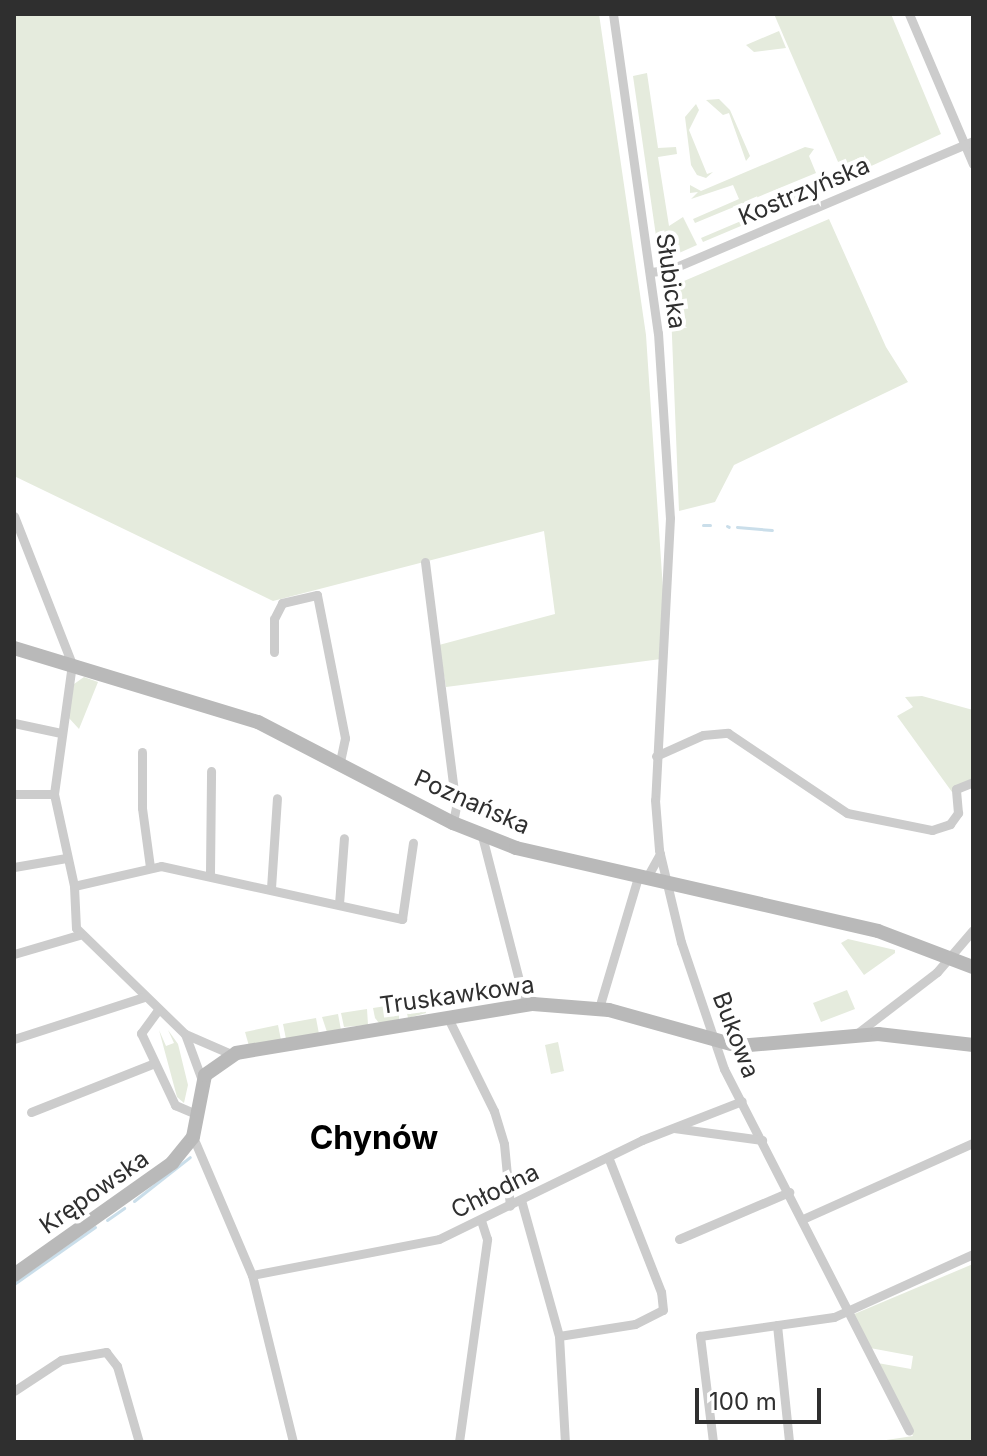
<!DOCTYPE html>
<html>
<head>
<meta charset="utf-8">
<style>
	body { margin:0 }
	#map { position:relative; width:987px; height:1456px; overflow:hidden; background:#fff; font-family:Inter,sans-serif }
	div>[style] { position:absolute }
	.green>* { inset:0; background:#e5ebdd }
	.stream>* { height:3px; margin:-1.5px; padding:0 1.5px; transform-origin:1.5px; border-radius:1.5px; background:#cadeea }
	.street>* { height:9px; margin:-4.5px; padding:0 4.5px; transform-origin:4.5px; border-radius:4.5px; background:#ccc }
	.secondary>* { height:14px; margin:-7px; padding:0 7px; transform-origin:7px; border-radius:7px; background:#b9b9b9 }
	span { translate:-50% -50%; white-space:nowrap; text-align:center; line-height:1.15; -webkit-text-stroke:8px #fff; paint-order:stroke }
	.street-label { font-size:24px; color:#2f2f2f }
	.district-label { font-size:32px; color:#000; font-weight:700 }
	.frame { position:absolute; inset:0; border:16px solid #2f2f2f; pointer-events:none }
	.scale { position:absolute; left:695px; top:1388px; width:126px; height:36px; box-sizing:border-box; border:4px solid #2f2f2f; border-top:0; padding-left:10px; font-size:24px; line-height:28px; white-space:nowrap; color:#2f2f2f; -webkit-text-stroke:6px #fff; paint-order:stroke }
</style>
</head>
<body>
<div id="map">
	<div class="green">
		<i style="clip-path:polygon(14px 14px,599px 14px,646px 335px,663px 590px,661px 659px,446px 687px,439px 645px,555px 614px,544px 531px,273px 601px,14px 476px)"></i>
		<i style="clip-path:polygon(774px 14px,891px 14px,941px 134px,845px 178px)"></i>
		<i style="clip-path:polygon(779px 31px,786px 48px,754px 52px,746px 45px)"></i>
		<i style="clip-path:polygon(647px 73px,658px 148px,676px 147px,677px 154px,658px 157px,669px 226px,683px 217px,697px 245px,670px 257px,660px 253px,657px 243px,633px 76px)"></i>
		<i style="clip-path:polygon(719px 99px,730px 110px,750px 156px,746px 161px,729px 113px,723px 115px,706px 100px)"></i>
		<i style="clip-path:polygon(696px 104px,699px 110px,689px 130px,707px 174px,713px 172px,706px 178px,697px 175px,691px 165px,685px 117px)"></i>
		<i style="clip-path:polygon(805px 147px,814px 149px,809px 156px,816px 173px,695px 223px,693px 219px,739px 199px,733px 185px,691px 199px,698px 192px,690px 193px,690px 185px,701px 191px)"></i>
		<i style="clip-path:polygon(826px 180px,831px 188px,703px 242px,701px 238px,767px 210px,765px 204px)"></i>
		<i style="clip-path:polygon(829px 219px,886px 347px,908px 382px,734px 465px,715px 502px,679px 511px,670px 287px)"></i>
		<i style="clip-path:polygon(84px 677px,98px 682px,79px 729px,68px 717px,74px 684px)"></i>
		<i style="clip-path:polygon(922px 696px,973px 710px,973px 782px,952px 792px,897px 716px,913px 707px,905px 697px)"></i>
		<i style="clip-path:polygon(848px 939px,895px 950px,895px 953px,864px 975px,841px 943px)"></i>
		<i style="clip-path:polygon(847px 990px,855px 1009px,821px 1022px,813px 1003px)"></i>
		<i style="clip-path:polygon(424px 1001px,426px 1013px,408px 1018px,405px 1004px)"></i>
		<i style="clip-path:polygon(399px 1004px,399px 1020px,379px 1023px,375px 1018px,373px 1008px)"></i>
		<i style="clip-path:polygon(367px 1009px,368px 1025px,344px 1027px,341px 1013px)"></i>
		<i style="clip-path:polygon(338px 1014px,341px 1030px,327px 1032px,322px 1017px)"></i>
		<i style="clip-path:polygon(316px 1018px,319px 1034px,286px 1039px,283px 1024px)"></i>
		<i style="clip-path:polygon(278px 1025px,281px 1040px,249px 1046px,245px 1032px)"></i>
		<i style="clip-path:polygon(159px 1030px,166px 1046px,174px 1043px,168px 1030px,178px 1044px,188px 1085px,184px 1103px,177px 1097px)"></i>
		<i style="clip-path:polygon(558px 1042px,564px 1071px,551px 1074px,545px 1045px)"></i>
		<i style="clip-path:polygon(973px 1264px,973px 1442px,873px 1442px,913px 1436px,872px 1362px,911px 1369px,913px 1356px,870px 1348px,852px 1315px)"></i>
	</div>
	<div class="stream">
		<i style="left:703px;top:525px;width:7px"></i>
		<i style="left:727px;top:526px;width:2px;rotate:27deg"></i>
		<i style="left:737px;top:527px;width:35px;rotate:5deg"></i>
		<i style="left:134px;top:1201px;width:71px;rotate:-38.2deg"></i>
		<i style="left:107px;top:1220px;width:21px;rotate:-35deg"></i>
		<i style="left:14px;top:1284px;width:99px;rotate:-35.1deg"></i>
	</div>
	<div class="street">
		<i style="left:613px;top:14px;width:322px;rotate:82deg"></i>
		<i style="left:658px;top:333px;width:185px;rotate:86.3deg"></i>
		<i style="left:670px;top:518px;width:282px;rotate:93deg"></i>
		<i style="left:655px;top:800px;width:50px;rotate:85.4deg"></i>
		<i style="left:659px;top:850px;width:95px;rotate:76.6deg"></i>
		<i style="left:681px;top:942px;width:134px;rotate:71.3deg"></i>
		<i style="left:724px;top:1069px;width:406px;rotate:62.9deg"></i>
		<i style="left:909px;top:14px;width:163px;rotate:66.9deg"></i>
		<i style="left:650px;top:272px;width:19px;rotate:-6deg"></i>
		<i style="left:669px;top:270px;width:330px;rotate:-23deg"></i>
		<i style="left:14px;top:516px;width:159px;rotate:68.6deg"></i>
		<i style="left:72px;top:664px;width:131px;rotate:97.9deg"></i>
		<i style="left:54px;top:794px;width:94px;rotate:77.7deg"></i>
		<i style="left:74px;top:886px;width:42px;rotate:87.3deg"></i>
		<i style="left:76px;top:928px;width:152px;rotate:44.2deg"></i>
		<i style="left:185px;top:1034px;width:50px;rotate:23.5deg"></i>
		<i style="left:425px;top:562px;width:247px;rotate:82.8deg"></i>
		<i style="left:456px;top:807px;width:16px;rotate:101deg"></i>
		<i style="left:274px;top:652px;width:33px;rotate:-90deg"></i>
		<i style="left:274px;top:619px;width:18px;rotate:-63deg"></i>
		<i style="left:282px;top:603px;width:36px;rotate:-13deg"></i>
		<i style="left:317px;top:595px;width:146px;rotate:78.9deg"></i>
		<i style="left:345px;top:738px;width:24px;rotate:102deg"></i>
		<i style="left:14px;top:723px;width:48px;rotate:12deg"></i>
		<i style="left:142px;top:752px;width:56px;rotate:90deg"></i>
		<i style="left:142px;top:808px;width:60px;rotate:82.3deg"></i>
		<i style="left:656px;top:756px;width:51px;rotate:-24.1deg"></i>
		<i style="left:703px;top:735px;width:25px;rotate:-5deg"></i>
		<i style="left:728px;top:733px;width:143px;rotate:33.9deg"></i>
		<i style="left:847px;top:813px;width:87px;rotate:11.3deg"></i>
		<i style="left:932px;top:830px;width:19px;rotate:-18deg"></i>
		<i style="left:950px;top:824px;width:14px;rotate:-54deg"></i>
		<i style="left:958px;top:813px;width:24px;rotate:-95deg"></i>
		<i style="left:956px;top:789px;width:18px;rotate:-22deg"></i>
		<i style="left:14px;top:794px;width:40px"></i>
		<i style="left:482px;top:836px;width:173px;rotate:75.6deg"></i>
		<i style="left:14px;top:867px;width:53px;rotate:-9.8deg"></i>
		<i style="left:210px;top:873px;width:102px;rotate:-89.4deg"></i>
		<i style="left:646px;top:879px;width:29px;rotate:-61deg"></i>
		<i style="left:74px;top:886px;width:89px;rotate:-12.9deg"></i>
		<i style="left:161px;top:866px;width:247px;rotate:12.4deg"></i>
		<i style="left:402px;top:919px;width:77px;rotate:-81.8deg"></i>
		<i style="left:271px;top:888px;width:90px;rotate:-86.2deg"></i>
		<i style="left:339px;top:904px;width:66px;rotate:-85.7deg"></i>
		<i style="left:14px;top:954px;width:68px;rotate:-16.3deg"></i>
		<i style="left:599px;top:1008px;width:137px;rotate:-73.4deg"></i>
		<i style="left:158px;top:1010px;width:29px;rotate:126deg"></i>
		<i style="left:141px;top:1033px;width:80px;rotate:64.7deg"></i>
		<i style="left:175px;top:1105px;width:25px;rotate:23deg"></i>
		<i style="left:447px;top:1016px;width:106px;rotate:63.7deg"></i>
		<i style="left:494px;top:1111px;width:34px;rotate:73deg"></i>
		<i style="left:504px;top:1144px;width:62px;rotate:84.5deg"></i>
		<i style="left:185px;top:1034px;width:52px;rotate:69.8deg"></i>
		<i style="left:855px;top:1035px;width:103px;rotate:-37.5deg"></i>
		<i style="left:937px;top:972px;width:55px;rotate:-49.4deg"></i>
		<i style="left:14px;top:1039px;width:137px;rotate:-17.9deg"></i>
		<i style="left:31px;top:1112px;width:133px;rotate:-21.6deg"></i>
		<i style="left:674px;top:1128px;width:89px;rotate:7.8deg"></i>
		<i style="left:193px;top:1137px;width:150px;rotate:66.9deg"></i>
		<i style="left:252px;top:1275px;width:172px;rotate:76.2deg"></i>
		<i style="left:521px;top:1200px;width:141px;rotate:74.4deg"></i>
		<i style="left:559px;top:1336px;width:106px;rotate:86.8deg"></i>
		<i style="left:805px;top:1218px;width:184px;rotate:-24.1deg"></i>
		<i style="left:679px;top:1239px;width:120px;rotate:-23.1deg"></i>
		<i style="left:252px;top:1275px;width:190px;rotate:-10.9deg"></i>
		<i style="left:439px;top:1239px;width:226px;rotate:-26deg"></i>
		<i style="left:642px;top:1140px;width:107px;rotate:-21.3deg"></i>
		<i style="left:777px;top:1325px;width:118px;rotate:84.1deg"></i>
		<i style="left:559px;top:1336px;width:77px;rotate:-9deg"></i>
		<i style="left:635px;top:1324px;width:31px;rotate:-27deg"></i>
		<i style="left:663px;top:1310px;width:18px;rotate:-96deg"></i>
		<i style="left:661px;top:1292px;width:145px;rotate:-111.4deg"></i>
		<i style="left:14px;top:1391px;width:56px;rotate:-33.4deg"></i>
		<i style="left:61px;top:1360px;width:46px;rotate:-10.1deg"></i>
		<i style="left:106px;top:1352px;width:18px;rotate:52deg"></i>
		<i style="left:117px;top:1366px;width:79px;rotate:73.9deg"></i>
		<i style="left:459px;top:1442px;width:205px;rotate:-82.1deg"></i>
		<i style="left:487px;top:1239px;width:20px;rotate:-108deg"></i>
		<i style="left:713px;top:1442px;width:107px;rotate:-97deg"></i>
		<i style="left:700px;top:1336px;width:135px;rotate:-8.1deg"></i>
		<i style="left:834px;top:1317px;width:153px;rotate:-24.4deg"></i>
	</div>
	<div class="secondary">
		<i style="left:14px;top:648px;width:255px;rotate:16.9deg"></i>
		<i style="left:258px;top:722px;width:220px;rotate:27.4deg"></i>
		<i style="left:453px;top:823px;width:68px;rotate:21.6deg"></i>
		<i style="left:516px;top:848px;width:371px;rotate:12.9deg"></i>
		<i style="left:878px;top:931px;width:102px;rotate:20.8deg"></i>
		<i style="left:14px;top:1275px;width:194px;rotate:-35.3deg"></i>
		<i style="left:172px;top:1163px;width:33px;rotate:-51deg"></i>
		<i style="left:193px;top:1137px;width:63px;rotate:-79deg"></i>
		<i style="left:205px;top:1075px;width:38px;rotate:-35deg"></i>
		<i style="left:236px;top:1053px;width:301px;rotate:-9.4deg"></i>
		<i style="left:533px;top:1004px;width:76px;rotate:4.5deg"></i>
		<i style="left:609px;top:1010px;width:134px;rotate:15.6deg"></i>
		<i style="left:738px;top:1046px;width:141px;rotate:-4.9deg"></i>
		<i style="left:878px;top:1034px;width:96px;rotate:6.6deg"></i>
	</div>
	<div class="street-label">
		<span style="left:804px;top:191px;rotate:-23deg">Kostrzyńska</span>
		<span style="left:671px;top:281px;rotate:82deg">Słubicka</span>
		<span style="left:472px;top:802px;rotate:24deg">Poznańska</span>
		<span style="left:457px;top:995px;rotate:-8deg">Truskawkowa</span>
		<span style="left:736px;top:1035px;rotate:69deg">Bukowa</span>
		<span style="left:495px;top:1191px;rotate:-26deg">Chłodna</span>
		<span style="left:94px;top:1192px;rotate:-35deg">Krępowska</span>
	</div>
	<div class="district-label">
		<span style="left:374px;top:1138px">Chynów</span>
	</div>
	<div class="frame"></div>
	<div class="scale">100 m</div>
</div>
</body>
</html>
